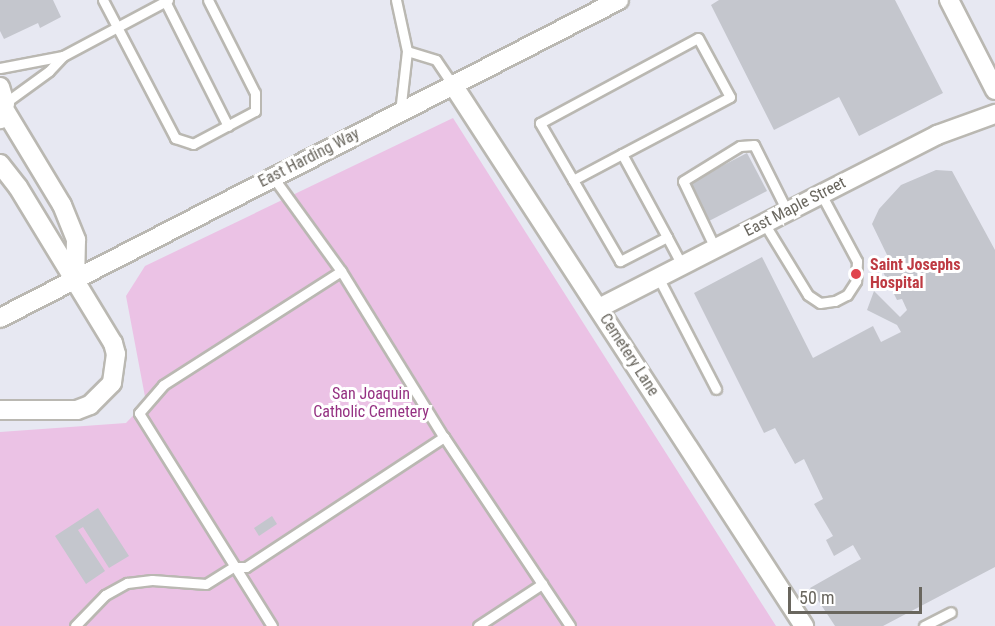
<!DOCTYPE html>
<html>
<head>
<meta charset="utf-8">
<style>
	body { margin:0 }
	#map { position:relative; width:995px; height:626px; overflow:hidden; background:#e7e8f2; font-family:"Roboto Condensed",sans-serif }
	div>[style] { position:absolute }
	.green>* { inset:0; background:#ebc2e5 }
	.building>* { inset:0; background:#c4c6cd }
	.roads { filter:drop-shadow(2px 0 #bab8b2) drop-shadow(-2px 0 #bab8b2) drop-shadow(0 2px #bab8b2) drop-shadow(0 -2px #bab8b2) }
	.lane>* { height:9px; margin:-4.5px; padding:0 4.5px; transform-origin:4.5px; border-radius:4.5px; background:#fff }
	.street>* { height:18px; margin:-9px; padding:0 9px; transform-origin:9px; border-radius:9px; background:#fff }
	.secondary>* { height:18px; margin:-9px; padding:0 9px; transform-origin:9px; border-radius:9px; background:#fff }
	.dots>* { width:16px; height:16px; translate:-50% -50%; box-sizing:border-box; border:3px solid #fff; border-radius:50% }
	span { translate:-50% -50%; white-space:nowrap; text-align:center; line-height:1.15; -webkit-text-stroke:6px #fff; paint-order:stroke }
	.street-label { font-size:16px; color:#69665e }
	.health-label { font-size:16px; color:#be3a42; font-weight:700 }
	.left { translate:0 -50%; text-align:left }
	.park-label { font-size:16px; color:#953182 }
	.scale { position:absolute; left:788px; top:587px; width:134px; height:27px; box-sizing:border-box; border:3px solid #69665e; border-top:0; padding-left:8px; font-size:18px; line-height:21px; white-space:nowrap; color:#69665e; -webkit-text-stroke:4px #fff; paint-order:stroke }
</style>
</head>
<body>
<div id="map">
	<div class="green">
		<i style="clip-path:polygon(453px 118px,776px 626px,0 626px,0 432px,126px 423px,146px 402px,126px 296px,145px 266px)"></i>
	</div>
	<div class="building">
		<i style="clip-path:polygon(0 0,53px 0,61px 17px,40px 28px,38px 23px,4px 39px,0 31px)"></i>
		<i style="clip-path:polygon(719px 0,895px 0,943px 93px,859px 136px,839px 97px,774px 130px,711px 5px)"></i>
		<i style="clip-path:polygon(747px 153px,767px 191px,709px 221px,689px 183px)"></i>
		<i style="clip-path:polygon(936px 170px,952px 171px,995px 250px,995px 567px,883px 626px,835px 626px,810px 588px,861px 559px,853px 545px,834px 556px,826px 540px,833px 536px,814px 504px,823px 499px,804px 459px,795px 464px,775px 428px,764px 433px,694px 293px,762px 257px,813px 358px,873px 326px,881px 342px,901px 332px,897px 325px,867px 310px,874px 291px,900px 317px,907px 310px,902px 299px,897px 300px,879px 264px,889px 259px,872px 224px,879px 209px,901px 185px)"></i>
		<i style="clip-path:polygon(98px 508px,129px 556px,109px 568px,83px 527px,78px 530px,105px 571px,86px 584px,55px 536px)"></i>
		<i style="clip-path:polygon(272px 516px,277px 524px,259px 536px,254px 528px)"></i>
	</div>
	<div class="roads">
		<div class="lane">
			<i style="left:103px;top:0;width:156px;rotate:62.4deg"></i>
			<i style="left:175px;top:138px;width:19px;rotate:18deg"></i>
			<i style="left:193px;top:144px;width:70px;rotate:-28deg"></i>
			<i style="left:255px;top:111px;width:18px;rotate:-90deg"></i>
			<i style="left:255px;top:93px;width:104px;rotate:-116.8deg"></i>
			<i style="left:396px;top:0;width:52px;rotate:77.8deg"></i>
			<i style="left:407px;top:51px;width:61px;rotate:96.5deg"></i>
			<i style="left:165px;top:1px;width:140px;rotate:63.3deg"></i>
			<i style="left:407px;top:51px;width:30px;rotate:17deg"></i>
			<i style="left:436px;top:60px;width:30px;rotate:56deg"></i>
			<i style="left:0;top:68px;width:64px;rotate:-10.8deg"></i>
			<i style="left:63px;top:56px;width:119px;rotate:-28.1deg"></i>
			<i style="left:5px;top:103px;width:54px;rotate:-36deg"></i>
			<i style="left:49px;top:71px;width:21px;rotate:-47deg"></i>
			<i style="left:573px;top:180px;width:66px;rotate:-120.1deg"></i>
			<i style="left:540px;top:123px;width:179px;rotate:-28.3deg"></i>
			<i style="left:698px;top:38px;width:67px;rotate:61.5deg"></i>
			<i style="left:730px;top:97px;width:122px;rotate:152.2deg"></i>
			<i style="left:764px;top:223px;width:84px;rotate:58.6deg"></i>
			<i style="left:808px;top:295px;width:14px;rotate:34deg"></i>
			<i style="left:820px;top:303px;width:15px;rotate:-8deg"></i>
			<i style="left:835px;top:301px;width:13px;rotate:-27deg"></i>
			<i style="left:847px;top:295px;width:17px;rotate:-57deg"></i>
			<i style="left:856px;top:281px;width:20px;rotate:-87deg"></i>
			<i style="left:857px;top:261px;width:76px;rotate:-118.2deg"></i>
			<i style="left:667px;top:237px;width:53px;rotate:152.9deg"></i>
			<i style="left:620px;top:261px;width:94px;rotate:-120.1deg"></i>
			<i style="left:573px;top:180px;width:55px;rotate:-28deg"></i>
			<i style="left:622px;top:154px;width:94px;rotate:61.5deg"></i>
			<i style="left:667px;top:237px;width:32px;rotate:62deg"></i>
			<i style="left:715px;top:248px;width:74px;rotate:-115.5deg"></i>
			<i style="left:683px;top:181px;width:67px;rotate:-31.6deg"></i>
			<i style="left:740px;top:146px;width:14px;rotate:-4deg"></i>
			<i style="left:754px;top:145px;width:74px;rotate:63.4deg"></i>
			<i style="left:341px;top:271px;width:196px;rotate:58.3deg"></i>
			<i style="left:658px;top:277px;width:126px;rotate:62.6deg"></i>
			<i style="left:75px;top:626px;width:43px;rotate:-45.9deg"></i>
			<i style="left:105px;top:595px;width:25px;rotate:-29deg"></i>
			<i style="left:127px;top:583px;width:25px;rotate:-7deg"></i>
			<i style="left:152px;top:580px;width:54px;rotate:4.2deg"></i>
			<i style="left:206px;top:584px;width:32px;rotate:-32deg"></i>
			<i style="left:233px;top:567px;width:13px"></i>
			<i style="left:246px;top:567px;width:237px;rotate:-33.3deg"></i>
			<i style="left:444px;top:437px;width:227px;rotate:56.3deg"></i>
			<i style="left:272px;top:626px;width:251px;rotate:-122deg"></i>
			<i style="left:139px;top:413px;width:37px;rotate:-49deg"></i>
			<i style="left:163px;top:385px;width:211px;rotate:-32.6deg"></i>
			<i style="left:341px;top:271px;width:116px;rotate:-125.9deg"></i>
			<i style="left:478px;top:626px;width:77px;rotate:-33.3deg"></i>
			<i style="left:924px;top:626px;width:30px;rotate:-27deg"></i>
		</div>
		<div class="street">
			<i style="left:453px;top:85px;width:645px;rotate:57.02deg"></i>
			<i style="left:0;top:87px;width:17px;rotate:73deg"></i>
			<i style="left:5px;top:103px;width:17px;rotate:107deg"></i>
			<i style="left:4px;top:109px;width:112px;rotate:58.9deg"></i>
			<i style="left:62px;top:205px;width:38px;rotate:68deg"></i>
			<i style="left:76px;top:240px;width:40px;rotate:91.4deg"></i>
			<i style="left:0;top:164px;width:29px;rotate:52deg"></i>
			<i style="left:18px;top:187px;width:183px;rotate:58.7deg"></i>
			<i style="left:113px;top:343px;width:11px;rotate:75deg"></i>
			<i style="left:116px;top:354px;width:29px;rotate:98deg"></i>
			<i style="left:112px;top:383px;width:31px;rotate:135deg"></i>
			<i style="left:90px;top:405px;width:14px;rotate:159deg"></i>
			<i style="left:77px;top:410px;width:77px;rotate:180deg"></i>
			<i style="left:599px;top:308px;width:380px;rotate:-27.1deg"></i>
			<i style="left:937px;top:135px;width:62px;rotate:-19.9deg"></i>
		</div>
		<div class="secondary">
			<i style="left:949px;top:0;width:101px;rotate:62.9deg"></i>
			<i style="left:0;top:318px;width:696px;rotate:-27.19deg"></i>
		</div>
	</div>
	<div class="dots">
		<i style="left:856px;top:274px;background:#e0444e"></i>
	</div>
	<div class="street-label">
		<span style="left:309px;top:158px;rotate:-27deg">East Harding Way</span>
		<span style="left:795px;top:207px;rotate:-27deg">East Maple Street</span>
		<span style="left:629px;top:355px;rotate:57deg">Cemetery Lane</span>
	</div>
	<div class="health-label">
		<span class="left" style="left:870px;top:274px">Saint Josephs<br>Hospital</span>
	</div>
	<div class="park-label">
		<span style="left:371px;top:403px">San Joaquin<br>Catholic Cemetery</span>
	</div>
	<div class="scale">50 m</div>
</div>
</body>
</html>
